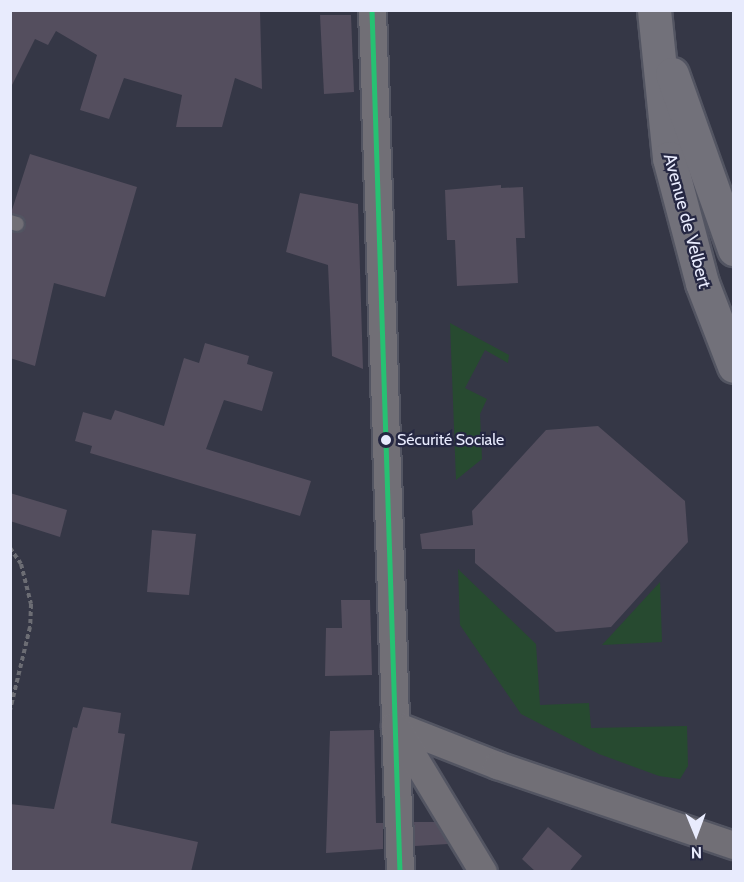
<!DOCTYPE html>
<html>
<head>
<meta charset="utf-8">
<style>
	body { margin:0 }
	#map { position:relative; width:744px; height:882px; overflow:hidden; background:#353746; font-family:Cabin,sans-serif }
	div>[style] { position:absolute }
	.green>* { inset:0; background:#274a30 }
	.building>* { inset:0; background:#544e5e }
	.path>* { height:4px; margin-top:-2px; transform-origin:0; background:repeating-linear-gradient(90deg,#6c6d74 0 4.5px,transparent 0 7.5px) }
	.roads { filter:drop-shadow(2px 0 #535562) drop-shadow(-2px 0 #535562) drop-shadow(0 2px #535562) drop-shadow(0 -2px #535562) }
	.service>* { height:14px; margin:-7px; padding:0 7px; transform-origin:7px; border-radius:7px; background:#716f76 }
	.minor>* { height:27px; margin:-13.5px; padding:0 13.5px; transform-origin:13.5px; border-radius:13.5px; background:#716f76 }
	.primary>* { height:33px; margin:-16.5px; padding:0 16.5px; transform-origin:16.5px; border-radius:16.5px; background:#72717a }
	.bus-1>* { height:4.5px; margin:-2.25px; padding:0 2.25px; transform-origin:2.25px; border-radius:2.25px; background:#26c172 }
	.dots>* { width:16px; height:16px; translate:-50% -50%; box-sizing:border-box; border:3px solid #252742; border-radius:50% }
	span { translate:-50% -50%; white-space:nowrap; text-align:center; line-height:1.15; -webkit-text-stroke:4.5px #252742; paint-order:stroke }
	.bus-label { font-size:16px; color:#e8ebfd }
	.left { translate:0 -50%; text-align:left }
	.street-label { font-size:18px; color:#e8ebfd }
	.frame { position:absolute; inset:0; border:12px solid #e8ebfd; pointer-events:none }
	.north { position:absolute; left:666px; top:804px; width:60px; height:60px; -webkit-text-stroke:4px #252742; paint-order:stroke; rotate:179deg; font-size:16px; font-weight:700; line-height:24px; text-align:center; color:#e8ebfd }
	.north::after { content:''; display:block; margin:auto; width:21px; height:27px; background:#e8ebfd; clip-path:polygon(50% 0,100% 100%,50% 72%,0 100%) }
</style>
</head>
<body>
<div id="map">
	<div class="green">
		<i style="clip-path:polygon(450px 323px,509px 355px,508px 363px,485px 350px,465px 388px,487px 399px,480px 414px,482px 459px,456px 480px)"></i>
		<i style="clip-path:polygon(458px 569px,536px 644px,540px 705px,589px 703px,591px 728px,687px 726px,688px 766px,680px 779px,659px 776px,599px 754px,521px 714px,460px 625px)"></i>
		<i style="clip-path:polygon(660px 582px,662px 642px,602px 645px)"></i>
	</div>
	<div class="building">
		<i style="clip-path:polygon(10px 10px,260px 10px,262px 89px,235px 78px,222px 127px,176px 127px,182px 95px,124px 78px,109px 119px,80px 110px,97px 55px,56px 31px,48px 45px,35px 39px,10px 89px)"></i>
		<i style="clip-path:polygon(320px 15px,351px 15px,354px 92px,324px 94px)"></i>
		<i style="clip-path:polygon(30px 154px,137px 187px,105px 297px,54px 283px,35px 366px,10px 358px,10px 232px,23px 231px,26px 222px,11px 213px)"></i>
		<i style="clip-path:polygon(501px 185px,501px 188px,523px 187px,525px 238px,516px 238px,518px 283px,457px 286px,455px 240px,447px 240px,445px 190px)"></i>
		<i style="clip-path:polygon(300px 193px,358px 204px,363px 369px,332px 356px,328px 265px,286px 252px)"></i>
		<i style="clip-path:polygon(205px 343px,249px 356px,247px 364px,273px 372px,262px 411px,224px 400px,206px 449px,311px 481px,300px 516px,90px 453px,92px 446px,75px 441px,83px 412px,111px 420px,115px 410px,164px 426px,184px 358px,199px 363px)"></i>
		<i style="clip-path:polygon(598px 426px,685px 501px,688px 542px,611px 627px,556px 632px,475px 563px,475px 549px,422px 549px,420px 534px,473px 525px,472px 511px,546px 430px)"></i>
		<i style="clip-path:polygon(10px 493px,67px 510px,60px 537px,10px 521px)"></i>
		<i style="clip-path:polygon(152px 530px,196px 534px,189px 595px,147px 592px)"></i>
		<i style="clip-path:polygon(341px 600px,370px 600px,372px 675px,325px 676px,326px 628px,342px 628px)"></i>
		<i style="clip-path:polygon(83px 707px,121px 713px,118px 733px,125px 734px,111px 823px,198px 842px,191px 872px,10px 872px,10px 804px,54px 809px,73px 727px,77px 728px)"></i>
		<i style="clip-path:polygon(374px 730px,376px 823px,383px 823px,383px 849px,326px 853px,330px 731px)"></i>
		<i style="clip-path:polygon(414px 822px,435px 822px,448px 844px,415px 846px)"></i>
		<i style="clip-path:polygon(548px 827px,582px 856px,569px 872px,536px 872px,522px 859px)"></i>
	</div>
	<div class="path">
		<i style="left:10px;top:548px;width:19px;rotate:55deg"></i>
		<i style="left:21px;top:564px;width:41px;rotate:76deg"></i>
		<i style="left:31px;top:604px;width:23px;rotate:92deg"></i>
		<i style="left:30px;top:627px;width:85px;rotate:103.5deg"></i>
	</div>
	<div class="roads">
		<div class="service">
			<i style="left:10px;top:222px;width:7px;rotate:16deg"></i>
		</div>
		<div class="minor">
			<i style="left:372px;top:10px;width:862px;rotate:88.14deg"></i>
			<i style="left:395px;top:725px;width:110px;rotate:21.4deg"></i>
			<i style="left:497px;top:765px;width:250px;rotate:18.7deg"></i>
			<i style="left:395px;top:726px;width:170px;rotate:58.9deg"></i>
		</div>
		<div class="primary">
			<i style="left:654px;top:10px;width:149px;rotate:84.2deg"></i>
			<i style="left:669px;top:158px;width:129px;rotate:75.2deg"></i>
			<i style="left:702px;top:283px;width:89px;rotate:68.9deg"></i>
			<i style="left:672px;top:74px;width:186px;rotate:70.5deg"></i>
		</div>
	</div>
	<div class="bus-1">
		<i style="left:372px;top:10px;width:862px;rotate:88.14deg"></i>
	</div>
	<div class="dots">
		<i style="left:386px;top:440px;background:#e8ebfd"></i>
	</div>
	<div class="bus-label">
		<span class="left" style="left:397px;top:440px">Sécurité Sociale</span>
	</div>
	<div class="street-label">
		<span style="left:687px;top:221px;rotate:75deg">Avenue de Velbert</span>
	</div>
	<div class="frame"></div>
	<div class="north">N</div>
</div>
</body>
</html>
